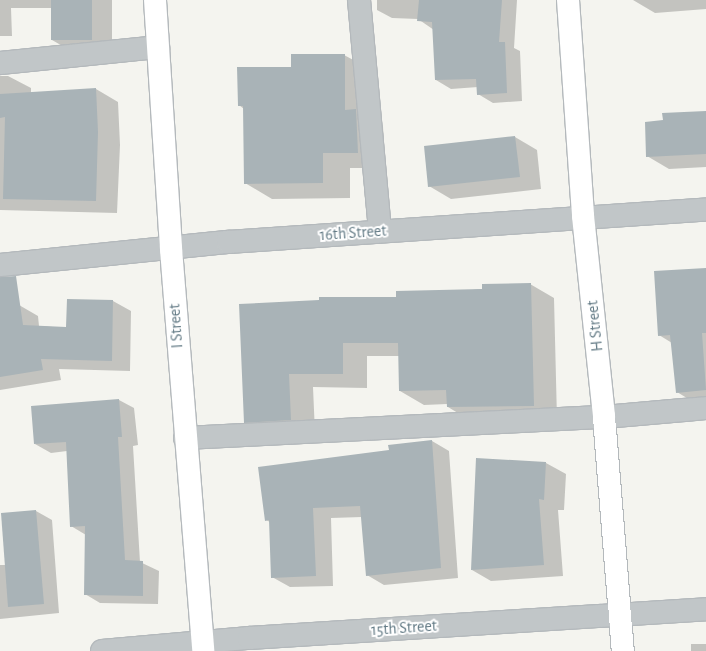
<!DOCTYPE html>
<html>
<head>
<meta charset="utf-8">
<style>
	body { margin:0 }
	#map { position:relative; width:706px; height:651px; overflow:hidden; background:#f4f4ef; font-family:"Alegreya Sans",sans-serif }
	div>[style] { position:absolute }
	.shadow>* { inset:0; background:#0003 }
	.building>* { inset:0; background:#a9b3b7 }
	.roads { filter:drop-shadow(1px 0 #b4b9bc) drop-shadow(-1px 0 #b4b9bc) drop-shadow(0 1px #b4b9bc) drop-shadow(0 -1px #b4b9bc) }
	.minor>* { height:22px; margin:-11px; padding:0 11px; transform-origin:11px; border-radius:11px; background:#c1c6c8 }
	.major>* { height:22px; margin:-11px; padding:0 11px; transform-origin:11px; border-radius:11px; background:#fff }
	span { translate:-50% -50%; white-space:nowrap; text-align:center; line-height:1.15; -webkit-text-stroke:4px #fff; paint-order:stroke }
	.street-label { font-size:16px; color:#607883 }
</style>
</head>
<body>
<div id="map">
	<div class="shadow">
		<i style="clip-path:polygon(0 0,112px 0,112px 52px,73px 52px,52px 40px,52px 8px,11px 8px,12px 36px,0 36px)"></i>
		<i style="clip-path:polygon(377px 0,517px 0,514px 48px,520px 51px,522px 101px,493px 103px,478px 94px,478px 87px,451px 89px,436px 80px,434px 30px,418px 19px,392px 18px,377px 10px)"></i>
		<i style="clip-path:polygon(633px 0,706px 0,706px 9px,655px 13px)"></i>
		<i style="clip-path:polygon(344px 55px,372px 70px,372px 120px,383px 126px,385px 168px,350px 168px,350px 198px,272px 199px,245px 183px,244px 109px,239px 105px,292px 68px)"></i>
		<i style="clip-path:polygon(0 76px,8px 76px,31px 88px,31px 93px,96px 89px,118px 102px,120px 145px,117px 213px,0 210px)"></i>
		<i style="clip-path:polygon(706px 112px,706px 167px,669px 169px,647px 156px)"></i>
		<i style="clip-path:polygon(515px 137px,537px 150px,541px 189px,451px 199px,429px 186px)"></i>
		<i style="clip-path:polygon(706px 269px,706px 402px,695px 403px,677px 392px,672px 343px,659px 335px)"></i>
		<i style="clip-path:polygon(530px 284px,554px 298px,557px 419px,471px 421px,448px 407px,447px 404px,424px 405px,400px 391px,399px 356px,367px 356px,367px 388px,313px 387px,315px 433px,269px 436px,245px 422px,240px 305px,397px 298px)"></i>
		<i style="clip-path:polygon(68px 300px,113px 301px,131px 311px,130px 371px,59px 369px,61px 380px,0 390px,0 308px,19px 305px,38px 316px,39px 326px,67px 328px)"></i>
		<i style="clip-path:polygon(119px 400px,134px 408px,138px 445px,133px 446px,140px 562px,159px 571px,158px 604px,100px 603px,85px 594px,86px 535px,71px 526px,67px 451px,51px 453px,35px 444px)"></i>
		<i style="clip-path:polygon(432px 441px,449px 451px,458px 578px,384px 585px,367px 575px,362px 517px,331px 518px,333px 586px,290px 587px,272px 577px,270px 522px,266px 520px,390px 451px)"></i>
		<i style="clip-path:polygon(546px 463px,566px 474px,564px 510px,558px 510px,563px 576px,491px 581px,472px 570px)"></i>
		<i style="clip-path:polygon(36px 511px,52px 520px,59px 613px,0 619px,0 565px,6px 565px,2px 514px)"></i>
		<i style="clip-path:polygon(691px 644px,706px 644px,706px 651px,691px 651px)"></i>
	</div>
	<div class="building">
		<i style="clip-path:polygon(51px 0,92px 0,92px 40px,51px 40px)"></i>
		<i style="clip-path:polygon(419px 0,502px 0,499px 42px,505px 42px,507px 93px,477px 95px,476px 79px,435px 80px,432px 22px,417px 21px)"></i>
		<i style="clip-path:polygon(291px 54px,345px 54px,345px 110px,356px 109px,358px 153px,323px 153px,323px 183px,244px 184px,243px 106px,238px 106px,237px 67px,291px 67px)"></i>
		<i style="clip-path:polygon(96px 88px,98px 132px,96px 201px,3px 199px,5px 117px,0 118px,0 94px)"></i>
		<i style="clip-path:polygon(706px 111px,706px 154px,646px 157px,645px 122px,663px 120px,662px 113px)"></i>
		<i style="clip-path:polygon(515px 136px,520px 177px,428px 187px,424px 146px)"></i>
		<i style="clip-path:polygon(706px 268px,706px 333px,702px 333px,706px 390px,676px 393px,670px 335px,658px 336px,654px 271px)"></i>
		<i style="clip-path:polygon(16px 276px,23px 325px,66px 327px,67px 299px,113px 300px,112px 361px,41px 359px,43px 370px,0 377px,0 277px)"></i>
		<i style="clip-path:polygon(531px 283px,534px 406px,447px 407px,446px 390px,399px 391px,398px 343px,343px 343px,343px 374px,289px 374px,291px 420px,244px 423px,239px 304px,319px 300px,319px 297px,396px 297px,396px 291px,482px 289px,482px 284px)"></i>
		<i style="clip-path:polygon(119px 399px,122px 437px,118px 437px,125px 560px,143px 561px,143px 596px,84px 595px,85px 526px,70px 527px,66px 442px,34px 444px,31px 406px)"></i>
		<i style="clip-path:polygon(432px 440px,441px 568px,366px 576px,360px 506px,313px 508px,316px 576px,271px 578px,269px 520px,265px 521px,258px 467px,389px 450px,388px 445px)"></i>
		<i style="clip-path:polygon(476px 458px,546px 462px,544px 500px,539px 499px,544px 565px,471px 570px)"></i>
		<i style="clip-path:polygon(36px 510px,44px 604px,8px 607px,1px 513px)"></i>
	</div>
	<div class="roads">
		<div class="minor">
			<i style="left:359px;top:0;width:232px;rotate:84.8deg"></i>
			<i style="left:0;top:63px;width:159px;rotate:-5.8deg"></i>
			<i style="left:0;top:265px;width:229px;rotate:-5.8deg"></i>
			<i style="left:228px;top:242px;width:479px;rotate:-3.9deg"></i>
			<i style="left:185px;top:438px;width:420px;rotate:-2.9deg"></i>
			<i style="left:604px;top:417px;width:102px;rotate:-5deg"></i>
			<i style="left:102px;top:651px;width:148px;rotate:-5.1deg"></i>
			<i style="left:249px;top:638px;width:458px;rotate:-3.6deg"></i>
		</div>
		<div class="major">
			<i style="left:155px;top:0;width:250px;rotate:86.3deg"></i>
			<i style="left:171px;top:249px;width:403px;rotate:85.4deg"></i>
			<i style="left:568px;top:0;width:217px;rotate:86deg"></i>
			<i style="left:583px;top:216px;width:202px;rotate:84deg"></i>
			<i style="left:604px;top:417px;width:235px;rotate:85.4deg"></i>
		</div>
	</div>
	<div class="street-label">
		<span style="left:353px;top:233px;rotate:-4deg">16th Street</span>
		<span style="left:176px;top:326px;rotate:-94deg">I Street</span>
		<span style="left:595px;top:326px;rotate:-96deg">H Street</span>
		<span style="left:404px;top:628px;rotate:-4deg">15th Street</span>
	</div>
</div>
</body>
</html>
